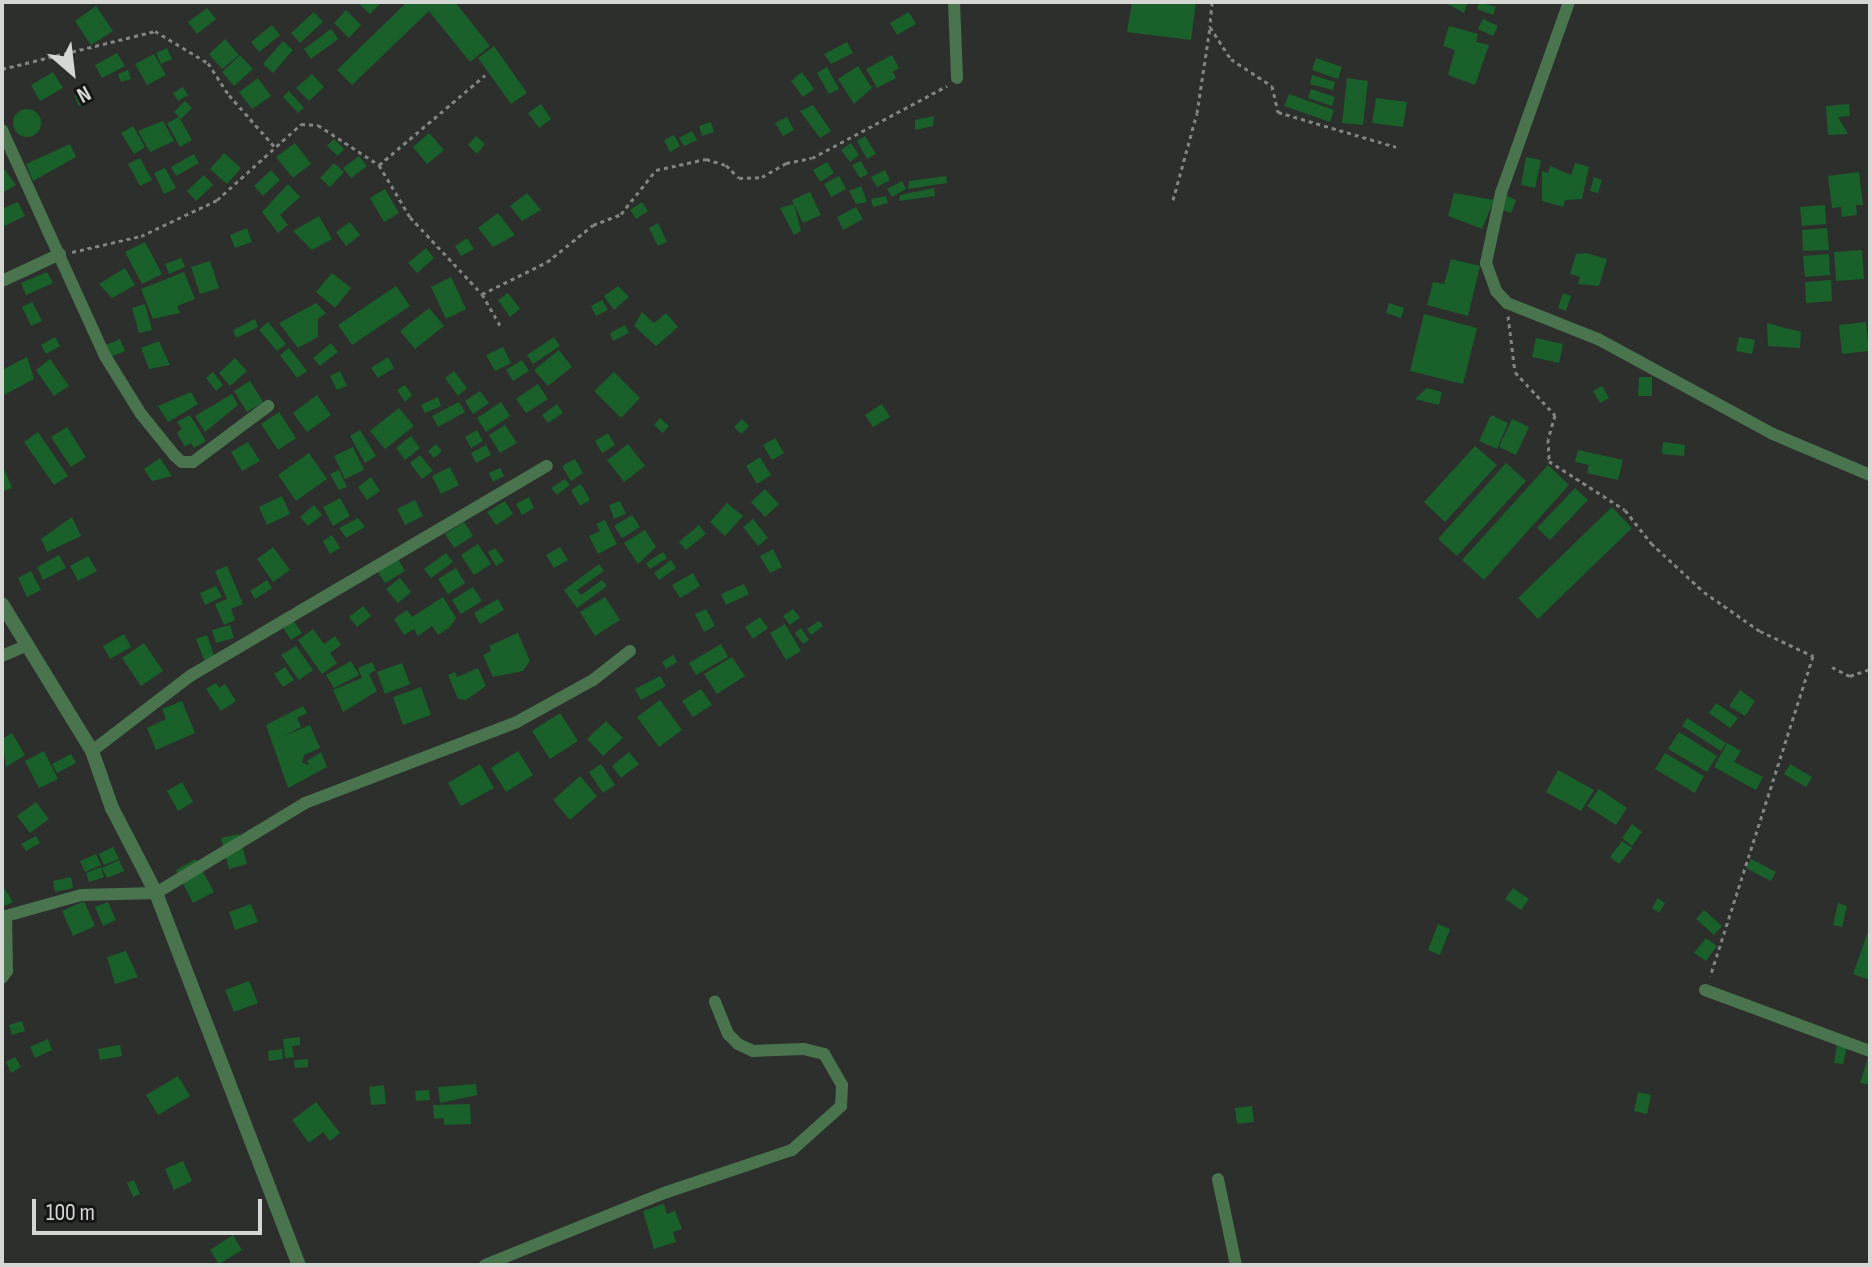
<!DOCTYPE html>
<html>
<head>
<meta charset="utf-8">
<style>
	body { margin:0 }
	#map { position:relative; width:1872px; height:1267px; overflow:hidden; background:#2c2f2c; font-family:"Sofia Sans Condensed",sans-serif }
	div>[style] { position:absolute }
	.building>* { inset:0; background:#1a602a }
	.round { border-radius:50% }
	.path>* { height:3px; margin-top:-1.5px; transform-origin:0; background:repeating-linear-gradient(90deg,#818481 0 4px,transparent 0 8px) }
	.minor>* { height:12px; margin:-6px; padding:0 6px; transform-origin:6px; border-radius:6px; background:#49744e }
	.tertiary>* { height:14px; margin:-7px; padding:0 7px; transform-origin:7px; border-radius:7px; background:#49744e }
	span { translate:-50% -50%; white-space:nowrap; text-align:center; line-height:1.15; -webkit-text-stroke:6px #151615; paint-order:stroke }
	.frame { position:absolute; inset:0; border:4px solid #d5d7d5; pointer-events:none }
	.north { position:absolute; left:32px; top:32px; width:80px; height:80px; -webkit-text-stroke:6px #151615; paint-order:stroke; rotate:152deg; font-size:22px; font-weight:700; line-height:32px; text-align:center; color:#d5d7d5 }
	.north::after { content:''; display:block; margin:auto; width:28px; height:36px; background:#d5d7d5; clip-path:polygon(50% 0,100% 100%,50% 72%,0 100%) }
	.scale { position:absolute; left:32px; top:1199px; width:230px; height:36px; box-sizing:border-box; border:4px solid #d5d7d5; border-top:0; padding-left:10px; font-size:24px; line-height:28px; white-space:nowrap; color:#d5d7d5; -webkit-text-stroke:6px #151615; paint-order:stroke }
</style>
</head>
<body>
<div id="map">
	<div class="building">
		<i style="clip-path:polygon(357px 2px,378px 2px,380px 4px,370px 14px)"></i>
		<i style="clip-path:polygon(407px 2px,455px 2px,490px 46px,470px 62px,429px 11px,352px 85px,337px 70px)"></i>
		<i style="clip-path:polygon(1132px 2px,1196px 2px,1191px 40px,1127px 32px)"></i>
		<i style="clip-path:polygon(1444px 2px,1468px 2px,1464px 13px)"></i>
		<i style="clip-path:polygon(1479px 2px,1496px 7px,1493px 15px,1477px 9px)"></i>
		<i style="clip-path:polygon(96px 6px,113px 31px,91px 45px,75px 21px)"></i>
		<i style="clip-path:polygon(207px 8px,216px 19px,197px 34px,188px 22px)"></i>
		<i style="clip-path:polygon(346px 10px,361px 25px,349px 38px,334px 23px)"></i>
		<i style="clip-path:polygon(314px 12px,323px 22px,300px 43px,291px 33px)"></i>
		<i style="clip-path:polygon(909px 12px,916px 24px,897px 35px,890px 23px)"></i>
		<i style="clip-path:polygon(1483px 19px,1498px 26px,1493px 36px,1478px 29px)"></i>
		<i style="clip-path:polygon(272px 25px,280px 35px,259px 52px,251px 42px)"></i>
		<i style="clip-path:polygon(1449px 26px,1478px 34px,1476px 42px,1489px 45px,1475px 85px,1448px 75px,1455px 50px,1443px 46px)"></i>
		<i style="clip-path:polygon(331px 29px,338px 39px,311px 59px,304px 49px)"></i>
		<i style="clip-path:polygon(225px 39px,239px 55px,222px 69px,209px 54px)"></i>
		<i style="clip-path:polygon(283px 41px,293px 50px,273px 73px,263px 64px)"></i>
		<i style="clip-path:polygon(847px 42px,853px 53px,831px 64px,824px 54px)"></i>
		<i style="clip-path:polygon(494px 46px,527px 93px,511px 104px,478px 58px)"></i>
		<i style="clip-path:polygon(167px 48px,172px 59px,161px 64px,156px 53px)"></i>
		<i style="clip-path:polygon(117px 53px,125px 66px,102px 78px,95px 65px)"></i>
		<i style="clip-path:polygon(154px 54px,166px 75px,147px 85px,135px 64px)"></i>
		<i style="clip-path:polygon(240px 55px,253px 69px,234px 86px,222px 72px)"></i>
		<i style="clip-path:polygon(892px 55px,899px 68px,893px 72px,896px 78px,877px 88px,866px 69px)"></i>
		<i style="clip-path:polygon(1316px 58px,1342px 67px,1338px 79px,1312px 70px)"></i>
		<i style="clip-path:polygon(858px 66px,872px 88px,854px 104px,838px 79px)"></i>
		<i style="clip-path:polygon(827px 67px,839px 89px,829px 94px,817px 73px)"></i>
		<i style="clip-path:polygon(128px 70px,131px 79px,121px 82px,118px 74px)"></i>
		<i style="clip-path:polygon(53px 72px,63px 88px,40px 101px,31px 85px)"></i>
		<i style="clip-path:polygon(802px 72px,814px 89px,803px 97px,791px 81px)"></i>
		<i style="clip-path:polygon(312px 74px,324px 87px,309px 101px,296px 88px)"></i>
		<i style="clip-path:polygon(1312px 75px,1335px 82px,1333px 90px,1310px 84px)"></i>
		<i style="clip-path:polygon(258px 78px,271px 96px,252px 109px,239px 92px)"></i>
		<i style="clip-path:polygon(1347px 78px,1368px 81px,1363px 125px,1342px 123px)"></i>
		<i style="clip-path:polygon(183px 87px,188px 95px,178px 101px,173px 93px)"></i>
		<i style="clip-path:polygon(87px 89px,91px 100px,79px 106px,74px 95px)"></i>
		<i style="clip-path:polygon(1311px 89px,1335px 97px,1332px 106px,1308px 98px)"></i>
		<i style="clip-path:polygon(289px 91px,304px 108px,298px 113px,283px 97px)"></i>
		<i style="clip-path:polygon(1289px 94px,1334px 110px,1330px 122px,1284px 106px)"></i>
		<i style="clip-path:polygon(1376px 98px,1407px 102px,1403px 127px,1372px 123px)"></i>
		<i style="clip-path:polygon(185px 101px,192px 108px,181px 119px,174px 112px)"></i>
		<i style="clip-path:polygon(541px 104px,551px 119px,539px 128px,528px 113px)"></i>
		<i style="clip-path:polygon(1849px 104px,1850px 116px,1838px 117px,1848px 134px,1828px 135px,1826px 106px)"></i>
		<i style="clip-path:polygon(813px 105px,831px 131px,820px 138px,800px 111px)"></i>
		<i class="round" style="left:13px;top:109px;width:28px;height:28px"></i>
		<i style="clip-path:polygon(934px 116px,933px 126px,915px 130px,915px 120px)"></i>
		<i style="clip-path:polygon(179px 117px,192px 140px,180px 147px,167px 123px)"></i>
		<i style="clip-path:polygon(787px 117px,794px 130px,783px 136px,775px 123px)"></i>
		<i style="clip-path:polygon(163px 121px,174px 141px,150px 152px,138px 131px)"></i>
		<i style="clip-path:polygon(711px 122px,714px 132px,702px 136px,699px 126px)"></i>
		<i style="clip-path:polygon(133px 126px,145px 147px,134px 154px,121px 133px)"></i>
		<i style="clip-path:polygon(692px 131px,697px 140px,684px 146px,679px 138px)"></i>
		<i style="clip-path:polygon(429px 133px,444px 150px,427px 164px,413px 147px)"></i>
		<i style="clip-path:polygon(674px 135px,680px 146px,670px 152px,664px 140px)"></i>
		<i style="clip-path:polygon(476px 136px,485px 144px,477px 154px,468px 145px)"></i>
		<i style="clip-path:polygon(865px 136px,876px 154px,867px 159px,857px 141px)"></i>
		<i style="clip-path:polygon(334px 139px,344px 149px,338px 156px,327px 146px)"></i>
		<i style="clip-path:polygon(295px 143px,311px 164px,293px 178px,276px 157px)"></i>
		<i style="clip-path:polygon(851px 143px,859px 155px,850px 162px,841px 150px)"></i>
		<i style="clip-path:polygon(70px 144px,76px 157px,33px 181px,26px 164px)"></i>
		<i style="clip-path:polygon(224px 153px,241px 168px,227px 184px,210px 169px)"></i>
		<i style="clip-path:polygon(194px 154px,199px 163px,176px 176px,171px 167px)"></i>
		<i style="clip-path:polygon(359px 156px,367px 166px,351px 178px,343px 168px)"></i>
		<i style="clip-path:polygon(1526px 157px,1541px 160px,1535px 188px,1521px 185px)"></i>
		<i style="clip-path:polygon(140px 158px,152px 180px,140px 186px,128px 164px)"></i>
		<i style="clip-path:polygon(861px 161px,868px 174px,860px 178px,852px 165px)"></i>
		<i style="clip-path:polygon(827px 162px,834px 173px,820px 182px,813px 170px)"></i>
		<i style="clip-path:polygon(334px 163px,344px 172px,330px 187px,320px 178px)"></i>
		<i style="clip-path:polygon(1575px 163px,1589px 167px,1582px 199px,1565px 200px,1563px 207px,1542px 201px,1542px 171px,1548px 173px,1550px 166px,1571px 175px)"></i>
		<i style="clip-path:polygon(2px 166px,16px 185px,2px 193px)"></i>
		<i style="clip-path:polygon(165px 168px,176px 188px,164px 194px,154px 173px)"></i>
		<i style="clip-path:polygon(271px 170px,280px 180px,263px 196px,254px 186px)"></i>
		<i style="clip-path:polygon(885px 170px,890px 180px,877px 187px,871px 177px)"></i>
		<i style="clip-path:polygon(1859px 172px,1863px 205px,1856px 205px,1857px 215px,1842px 217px,1841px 207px,1832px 208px,1828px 176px)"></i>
		<i style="clip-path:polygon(204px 175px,213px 185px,196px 201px,187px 191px)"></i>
		<i style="clip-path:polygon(839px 176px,846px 189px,831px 197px,824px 184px)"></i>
		<i style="clip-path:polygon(946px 176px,947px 183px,908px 189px,909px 181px)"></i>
		<i style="clip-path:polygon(1594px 177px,1602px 180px,1598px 193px,1590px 191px)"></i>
		<i style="clip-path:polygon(902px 181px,906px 189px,892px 197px,887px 189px)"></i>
		<i style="clip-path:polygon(288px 184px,300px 197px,280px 215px,288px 225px,278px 233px,262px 212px)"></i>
		<i style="clip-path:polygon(861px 186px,867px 202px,856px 204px,849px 191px)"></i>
		<i style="clip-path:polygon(934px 188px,935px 196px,899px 201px,900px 195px)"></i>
		<i style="clip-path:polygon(385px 189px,399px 213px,384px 222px,370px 198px)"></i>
		<i style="clip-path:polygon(810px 192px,821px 215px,803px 223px,792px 200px)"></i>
		<i style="clip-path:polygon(527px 193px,541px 210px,522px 221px,510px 206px)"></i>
		<i style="clip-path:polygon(1454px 193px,1494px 200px,1482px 229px,1448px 216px)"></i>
		<i style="clip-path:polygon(1505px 195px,1516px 200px,1511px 213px,1500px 209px)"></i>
		<i style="clip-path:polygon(886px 196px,888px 203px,873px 207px,871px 199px)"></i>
		<i style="clip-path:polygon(18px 202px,25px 216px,2px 227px,2px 209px)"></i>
		<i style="clip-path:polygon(642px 202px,648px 211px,636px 219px,630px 210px)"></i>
		<i style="clip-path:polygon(794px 204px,801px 231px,794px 235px,780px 208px)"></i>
		<i style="clip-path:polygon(1825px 205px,1826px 224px,1802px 226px,1800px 207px)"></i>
		<i style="clip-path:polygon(856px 207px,863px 219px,843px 230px,837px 217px)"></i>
		<i style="clip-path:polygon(498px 213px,515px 235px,493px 247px,478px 228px)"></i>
		<i style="clip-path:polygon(319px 216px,332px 239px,312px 250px,293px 231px)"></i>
		<i style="clip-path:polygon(350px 222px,360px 235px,346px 246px,336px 232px)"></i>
		<i style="clip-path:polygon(658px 223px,667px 242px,658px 246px,649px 228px)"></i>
		<i style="clip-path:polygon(247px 228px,252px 242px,235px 248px,230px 235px)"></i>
		<i style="clip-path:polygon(1827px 228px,1829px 250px,1803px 251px,1802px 230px)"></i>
		<i style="clip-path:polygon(467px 238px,474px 249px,461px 256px,455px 246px)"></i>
		<i style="clip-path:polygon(145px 242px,162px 274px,142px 284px,125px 252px)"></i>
		<i style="clip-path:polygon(426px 248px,434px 258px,417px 273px,408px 263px)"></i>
		<i style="clip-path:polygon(1862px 250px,1864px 279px,1836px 281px,1834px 252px)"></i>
		<i style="clip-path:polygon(1586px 253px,1607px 259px,1599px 286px,1578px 284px,1580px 277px,1570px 274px,1576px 254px)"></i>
		<i style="clip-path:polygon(1829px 254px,1830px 275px,1805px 277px,1803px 256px)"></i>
		<i style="clip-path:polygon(181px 258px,185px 267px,169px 274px,165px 264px)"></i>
		<i style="clip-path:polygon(1451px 259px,1480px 266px,1468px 316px,1427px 305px,1433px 282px,1444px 284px)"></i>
		<i style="clip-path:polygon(210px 261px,219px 288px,200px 294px,191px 267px)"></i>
		<i style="clip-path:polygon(125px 268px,135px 285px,112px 298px,99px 284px)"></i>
		<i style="clip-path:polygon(47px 272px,53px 283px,26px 295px,21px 283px)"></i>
		<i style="clip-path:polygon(184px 272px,195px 299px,177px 306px,180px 313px,153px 319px,141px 289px)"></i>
		<i style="clip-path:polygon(332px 273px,351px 288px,335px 308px,316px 292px)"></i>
		<i style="clip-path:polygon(451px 277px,466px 309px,446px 319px,431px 287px)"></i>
		<i style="clip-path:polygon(1831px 280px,1832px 301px,1806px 303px,1805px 282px)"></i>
		<i style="clip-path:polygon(396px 286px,410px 306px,352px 345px,338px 325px)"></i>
		<i style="clip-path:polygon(618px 286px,629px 297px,614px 310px,604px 296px)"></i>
		<i style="clip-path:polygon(508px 293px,520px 309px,510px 317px,498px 300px)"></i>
		<i style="clip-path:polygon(1563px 293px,1571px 296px,1566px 311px,1558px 308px)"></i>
		<i style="clip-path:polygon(602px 300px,608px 310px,596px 316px,591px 306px)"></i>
		<i style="clip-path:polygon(32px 302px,42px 321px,31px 326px,22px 307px)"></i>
		<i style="clip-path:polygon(316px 303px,326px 313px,318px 319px,318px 337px,298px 348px,279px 323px)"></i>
		<i style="clip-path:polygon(1389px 303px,1404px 308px,1401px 318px,1386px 313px)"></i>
		<i style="clip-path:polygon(145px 304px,152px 330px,139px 333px,132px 308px)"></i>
		<i style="clip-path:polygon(429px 308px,444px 326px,415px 349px,400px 331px)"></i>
		<i style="clip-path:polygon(642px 312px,654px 323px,666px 313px,678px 327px,656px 346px,634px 326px)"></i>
		<i style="clip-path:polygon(1424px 314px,1477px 328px,1463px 384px,1410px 371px)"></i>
		<i style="clip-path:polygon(255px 319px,258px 327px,236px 338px,233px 330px)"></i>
		<i style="clip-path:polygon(268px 322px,286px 344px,277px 351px,259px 330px)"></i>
		<i style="clip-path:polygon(1866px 322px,1869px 351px,1842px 354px,1839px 325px)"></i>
		<i style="clip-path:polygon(1767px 323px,1801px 332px,1800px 348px,1768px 346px)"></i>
		<i style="clip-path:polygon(625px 325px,629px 333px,613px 341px,610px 333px)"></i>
		<i style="clip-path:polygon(55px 337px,60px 346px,46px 354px,41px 345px)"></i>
		<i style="clip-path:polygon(554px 337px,560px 346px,533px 364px,527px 355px)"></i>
		<i style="clip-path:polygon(1739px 337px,1755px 340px,1752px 354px,1736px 351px)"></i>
		<i style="clip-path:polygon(1536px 338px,1563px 344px,1559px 363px,1532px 357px)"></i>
		<i style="clip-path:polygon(120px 339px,125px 351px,108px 358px,104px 346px)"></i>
		<i style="clip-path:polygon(159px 341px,170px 365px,149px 369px,141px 348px)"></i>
		<i style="clip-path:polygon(331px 343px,338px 352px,320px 366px,313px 358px)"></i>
		<i style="clip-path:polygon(503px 347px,511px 363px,495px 371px,486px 355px)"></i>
		<i style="clip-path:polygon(289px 348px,307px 371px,297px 378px,280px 355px)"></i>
		<i style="clip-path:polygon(559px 350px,572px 367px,548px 386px,534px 370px)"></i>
		<i style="clip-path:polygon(27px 357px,34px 379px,2px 396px,2px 370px)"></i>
		<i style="clip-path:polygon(388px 357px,394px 368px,378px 378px,371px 368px)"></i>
		<i style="clip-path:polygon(235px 358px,247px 371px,230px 386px,219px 373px)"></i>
		<i style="clip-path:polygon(50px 359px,69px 386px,54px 396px,36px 370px)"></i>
		<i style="clip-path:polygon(522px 360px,529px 371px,513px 381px,506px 370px)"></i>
		<i style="clip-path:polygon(340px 371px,347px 386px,337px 390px,330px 376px)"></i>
		<i style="clip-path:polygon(454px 371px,467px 388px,458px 396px,445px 378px)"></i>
		<i style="clip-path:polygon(213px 372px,223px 385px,216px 391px,206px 378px)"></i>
		<i style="clip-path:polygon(614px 372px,640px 398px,621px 418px,594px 391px)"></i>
		<i style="clip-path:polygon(1639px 377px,1652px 377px,1652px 396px,1638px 396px)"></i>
		<i style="clip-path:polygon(250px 381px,263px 402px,247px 412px,234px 391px)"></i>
		<i style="clip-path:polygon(538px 384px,548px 399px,526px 413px,516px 399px)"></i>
		<i style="clip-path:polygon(405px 385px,412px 395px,405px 402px,397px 390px)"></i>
		<i style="clip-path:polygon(1602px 386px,1609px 398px,1600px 403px,1593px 391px)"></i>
		<i style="clip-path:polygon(1427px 388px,1442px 392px,1439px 405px,1415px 399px)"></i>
		<i style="clip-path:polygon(480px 391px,489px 403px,473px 414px,465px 401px)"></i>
		<i style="clip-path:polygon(191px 392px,198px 404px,168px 422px,158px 406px)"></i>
		<i style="clip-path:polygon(232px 394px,238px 405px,205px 432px,195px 416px)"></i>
		<i style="clip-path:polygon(317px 395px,331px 415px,307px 432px,293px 413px)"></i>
		<i style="clip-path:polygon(438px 397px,441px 406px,425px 413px,421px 405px)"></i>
		<i style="clip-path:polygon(459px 402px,465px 412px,438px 427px,432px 416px)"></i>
		<i style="clip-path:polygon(501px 402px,510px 416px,486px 432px,477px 418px)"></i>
		<i style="clip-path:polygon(557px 404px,563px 413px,548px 423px,542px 415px)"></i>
		<i style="clip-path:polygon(882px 404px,890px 417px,873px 427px,865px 415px)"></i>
		<i style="clip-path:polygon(399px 408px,414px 426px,385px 449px,370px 431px)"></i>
		<i style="clip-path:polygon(279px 412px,296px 438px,278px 450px,261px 424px)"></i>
		<i style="clip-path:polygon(190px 415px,206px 441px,194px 448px,191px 443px,185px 447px,177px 433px,182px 429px,177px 422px)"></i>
		<i style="clip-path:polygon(1491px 415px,1508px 423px,1497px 449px,1479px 441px)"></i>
		<i style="clip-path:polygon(660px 418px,669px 426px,663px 433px,654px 425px)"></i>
		<i style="clip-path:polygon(742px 419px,749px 426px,741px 434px,734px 427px)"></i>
		<i style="clip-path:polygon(1512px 419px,1529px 427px,1516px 455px,1499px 447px)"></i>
		<i style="clip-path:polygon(505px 425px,517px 443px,500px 453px,489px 435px)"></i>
		<i style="clip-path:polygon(67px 427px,86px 457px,71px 467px,51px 437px)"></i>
		<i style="clip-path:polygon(360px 430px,376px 456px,365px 463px,350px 436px)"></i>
		<i style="clip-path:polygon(477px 430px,483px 441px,471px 448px,465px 437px)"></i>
		<i style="clip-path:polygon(38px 432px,68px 476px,54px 485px,24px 442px)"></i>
		<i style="clip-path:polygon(608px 433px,615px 445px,602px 453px,595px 441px)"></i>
		<i style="clip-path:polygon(411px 436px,420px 448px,405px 460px,396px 448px)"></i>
		<i style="clip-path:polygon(775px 438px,784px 453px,772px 460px,763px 445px)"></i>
		<i style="clip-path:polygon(248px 442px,260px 461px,242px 471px,231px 452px)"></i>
		<i style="clip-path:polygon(1663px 442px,1685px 445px,1684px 456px,1662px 454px)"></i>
		<i style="clip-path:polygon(436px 444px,442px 451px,434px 458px,428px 451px)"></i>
		<i style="clip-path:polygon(628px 444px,645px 466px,624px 482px,607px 460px)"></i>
		<i style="clip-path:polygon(486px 445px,491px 455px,476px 463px,471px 453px)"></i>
		<i style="clip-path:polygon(1475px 446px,1497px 465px,1445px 522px,1424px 502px)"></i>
		<i style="clip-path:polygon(353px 447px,364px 470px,345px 479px,334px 456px)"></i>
		<i style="clip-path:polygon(1578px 450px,1623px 460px,1618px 480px,1587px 473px,1589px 465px,1575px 462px)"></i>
		<i style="clip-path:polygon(309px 453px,327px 479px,296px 501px,278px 475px)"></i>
		<i style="clip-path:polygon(420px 455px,433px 471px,422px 479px,410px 463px)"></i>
		<i style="clip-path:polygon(760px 457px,771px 475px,757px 484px,746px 466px)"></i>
		<i style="clip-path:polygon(160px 458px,172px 476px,152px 481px,144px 469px)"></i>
		<i style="clip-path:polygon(575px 459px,583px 473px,571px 481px,562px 466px)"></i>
		<i style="clip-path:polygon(1506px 463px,1526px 481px,1457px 556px,1438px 539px)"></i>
		<i style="clip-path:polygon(2px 464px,12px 488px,2px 492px)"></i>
		<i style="clip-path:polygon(1548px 465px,1569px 485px,1484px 580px,1462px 560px)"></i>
		<i style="clip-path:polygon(450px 467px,459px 485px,441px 494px,432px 476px)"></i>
		<i style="clip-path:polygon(500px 468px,504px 476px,493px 482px,489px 473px)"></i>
		<i style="clip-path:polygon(339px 470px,347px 487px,339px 490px,330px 474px)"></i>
		<i style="clip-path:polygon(371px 477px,380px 491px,367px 500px,358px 487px)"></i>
		<i style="clip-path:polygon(565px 479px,570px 485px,557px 495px,551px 488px)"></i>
		<i style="clip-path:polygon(581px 484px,590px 500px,580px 506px,571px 490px)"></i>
		<i style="clip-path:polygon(1575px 488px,1588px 500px,1550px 540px,1537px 528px)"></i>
		<i style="clip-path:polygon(765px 489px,779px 504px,765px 517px,751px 502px)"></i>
		<i style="clip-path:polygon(282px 496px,290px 514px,267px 525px,259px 507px)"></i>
		<i style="clip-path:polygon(529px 497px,534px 508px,522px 515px,516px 504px)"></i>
		<i style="clip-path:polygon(340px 498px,350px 516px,333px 526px,323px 507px)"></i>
		<i style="clip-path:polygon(415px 500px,423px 516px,405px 525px,397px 509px)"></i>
		<i style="clip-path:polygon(505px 501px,513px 514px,496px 525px,487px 512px)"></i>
		<i style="clip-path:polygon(620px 501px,626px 514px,614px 519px,609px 505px)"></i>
		<i style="clip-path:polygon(727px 503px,743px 516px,725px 536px,710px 522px)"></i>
		<i style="clip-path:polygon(314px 505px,322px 515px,308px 526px,300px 517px)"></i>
		<i style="clip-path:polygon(1612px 507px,1632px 528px,1538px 619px,1518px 598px)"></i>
		<i style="clip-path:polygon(632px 515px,640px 527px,622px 538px,614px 526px)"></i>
		<i style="clip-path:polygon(72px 517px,81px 536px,47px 552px,41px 539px)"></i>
		<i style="clip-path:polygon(358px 518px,365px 527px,346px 538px,339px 528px)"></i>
		<i style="clip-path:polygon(753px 519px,768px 538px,758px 546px,743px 527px)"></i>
		<i style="clip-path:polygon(605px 520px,617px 544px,598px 554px,589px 536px,600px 531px,596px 524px)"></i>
		<i style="clip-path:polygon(464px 522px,473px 536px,454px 548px,445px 534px)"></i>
		<i style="clip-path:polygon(699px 525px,706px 534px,686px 550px,679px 542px)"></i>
		<i style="clip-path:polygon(645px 530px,656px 547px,638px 564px,624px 543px)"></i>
		<i style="clip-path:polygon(332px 535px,340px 548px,330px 554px,323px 541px)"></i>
		<i style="clip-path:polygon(478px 544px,491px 564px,474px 575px,461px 555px)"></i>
		<i style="clip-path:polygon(273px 547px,290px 570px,273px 582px,257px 559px)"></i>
		<i style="clip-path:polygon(560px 547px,568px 560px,554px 568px,546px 555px)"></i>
		<i style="clip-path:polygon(495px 548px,504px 561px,496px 566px,488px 552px)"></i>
		<i style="clip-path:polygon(773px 549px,782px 567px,770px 573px,760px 556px)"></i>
		<i style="clip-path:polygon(663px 552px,667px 558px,650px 569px,646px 563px)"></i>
		<i style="clip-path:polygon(446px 553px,453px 562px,431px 578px,424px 569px)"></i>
		<i style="clip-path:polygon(59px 555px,66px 568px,43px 580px,37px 567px)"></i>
		<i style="clip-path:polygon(88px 556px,97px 571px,78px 581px,70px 566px)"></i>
		<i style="clip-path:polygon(396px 556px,405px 571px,385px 583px,376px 569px)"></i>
		<i style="clip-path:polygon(671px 560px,676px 568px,659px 580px,654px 573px)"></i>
		<i style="clip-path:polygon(599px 564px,604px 571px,577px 590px,581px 595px,602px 580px,607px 586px,577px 608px,564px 590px)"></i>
		<i style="clip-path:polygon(227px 566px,243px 604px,231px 609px,235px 620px,224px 625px,215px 604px,227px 599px,215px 571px)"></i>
		<i style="clip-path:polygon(456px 568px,465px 583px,448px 594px,438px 579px)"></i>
		<i style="clip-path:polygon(31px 571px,41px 590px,27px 597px,18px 578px)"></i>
		<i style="clip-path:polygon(693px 573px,700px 586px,680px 598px,672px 585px)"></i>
		<i style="clip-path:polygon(400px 578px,411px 592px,398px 603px,386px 589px)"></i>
		<i style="clip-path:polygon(267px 580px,272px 588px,255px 599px,250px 591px)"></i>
		<i style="clip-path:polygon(744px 584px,749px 594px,726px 605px,721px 594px)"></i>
		<i style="clip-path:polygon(216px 586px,222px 597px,205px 605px,200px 593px)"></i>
		<i style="clip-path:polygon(473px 587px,482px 601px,461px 614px,452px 600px)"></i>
		<i style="clip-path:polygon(443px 597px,456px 618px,450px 627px,438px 635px,432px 626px,418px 636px,414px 629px,404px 635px,394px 619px,407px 610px,412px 617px)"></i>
		<i style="clip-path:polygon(605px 597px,620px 620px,595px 636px,580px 612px)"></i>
		<i style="clip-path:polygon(498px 599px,504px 610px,480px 624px,474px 613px)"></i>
		<i style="clip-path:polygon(363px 606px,371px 616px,357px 627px,349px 617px)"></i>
		<i style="clip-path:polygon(706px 609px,715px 626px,704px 632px,695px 614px)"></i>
		<i style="clip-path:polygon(793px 609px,800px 618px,790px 625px,783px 616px)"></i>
		<i style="clip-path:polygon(760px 617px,768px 628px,753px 639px,745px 627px)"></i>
		<i style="clip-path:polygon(292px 619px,302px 633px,291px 640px,282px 626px)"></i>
		<i style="clip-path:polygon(819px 621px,823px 626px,811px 635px,807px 629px)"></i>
		<i style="clip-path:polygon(785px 624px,801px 651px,786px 660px,770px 633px)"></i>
		<i style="clip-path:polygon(230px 625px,234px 638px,216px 643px,212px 630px)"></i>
		<i style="clip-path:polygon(801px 628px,809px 640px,803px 644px,795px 633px)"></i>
		<i style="clip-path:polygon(313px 629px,324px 644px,335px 636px,341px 645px,330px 653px,337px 663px,322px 674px,298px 640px)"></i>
		<i style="clip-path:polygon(518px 633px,530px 661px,523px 671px,493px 677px,483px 655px,491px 651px,489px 646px)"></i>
		<i style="clip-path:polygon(124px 634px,131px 647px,110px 659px,103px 646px)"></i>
		<i style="clip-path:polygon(207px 635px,215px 659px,205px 662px,196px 639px)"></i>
		<i style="clip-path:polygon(144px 643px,163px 671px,141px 686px,122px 658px)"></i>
		<i style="clip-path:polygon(721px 644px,728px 657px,696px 675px,689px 663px)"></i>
		<i style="clip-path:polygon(296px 646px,313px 670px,299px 680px,281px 655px)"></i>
		<i style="clip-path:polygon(673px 655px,677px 662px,666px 669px,662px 662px)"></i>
		<i style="clip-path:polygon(732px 657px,745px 676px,717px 694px,704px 674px)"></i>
		<i style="clip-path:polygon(351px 661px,359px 675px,334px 688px,326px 675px)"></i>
		<i style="clip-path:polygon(372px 662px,376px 670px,369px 674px,377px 691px,343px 712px,333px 690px,362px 678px,358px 668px)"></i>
		<i style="clip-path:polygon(402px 663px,410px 684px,385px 694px,377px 672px)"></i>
		<i style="clip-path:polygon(285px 667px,294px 680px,283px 687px,274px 674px)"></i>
		<i style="clip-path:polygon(478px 668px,486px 686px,466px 700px,458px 699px,448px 675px,455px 672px,457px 677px)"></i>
		<i style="clip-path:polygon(660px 676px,666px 686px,641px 700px,635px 689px)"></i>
		<i style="clip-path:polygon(216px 683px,219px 688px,225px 684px,236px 701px,221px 711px,206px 689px)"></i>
		<i style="clip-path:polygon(421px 687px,431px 715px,403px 725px,393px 697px)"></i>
		<i style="clip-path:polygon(701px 689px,712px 705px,693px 717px,682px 701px)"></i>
		<i style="clip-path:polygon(1740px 690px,1755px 701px,1745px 716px,1729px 706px)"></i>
		<i style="clip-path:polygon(660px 700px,682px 730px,659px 747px,637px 717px)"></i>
		<i style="clip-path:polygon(182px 701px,195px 733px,156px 750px,147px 728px,166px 719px,162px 709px)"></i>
		<i style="clip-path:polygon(1716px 703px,1738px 718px,1730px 728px,1709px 713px)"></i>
		<i style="clip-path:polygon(303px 706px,307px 713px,297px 718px,301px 727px,282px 737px,310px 725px,320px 748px,304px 755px,302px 763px,309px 765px,307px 761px,321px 752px,327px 767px,288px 788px,266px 725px)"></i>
		<i style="clip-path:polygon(560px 713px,578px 741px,550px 759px,532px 731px)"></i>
		<i style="clip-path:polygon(1687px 718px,1726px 743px,1721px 751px,1682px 726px)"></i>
		<i style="clip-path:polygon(606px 721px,623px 738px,603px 756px,587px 739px)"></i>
		<i style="clip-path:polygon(1679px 732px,1717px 756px,1707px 772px,1668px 749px)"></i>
		<i style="clip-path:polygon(12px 733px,25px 755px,6px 767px,2px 739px)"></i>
		<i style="clip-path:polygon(1727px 743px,1741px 751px,1734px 762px,1763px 777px,1756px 790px,1714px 767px)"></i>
		<i style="clip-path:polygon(44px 751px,58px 779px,39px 788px,25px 761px)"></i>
		<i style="clip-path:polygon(518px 751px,533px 775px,506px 792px,491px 768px)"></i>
		<i style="clip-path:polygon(629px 752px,639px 764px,621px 778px,612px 766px)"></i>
		<i style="clip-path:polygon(1665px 753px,1704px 776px,1695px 793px,1655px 769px)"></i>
		<i style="clip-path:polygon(71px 754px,76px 763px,57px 773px,52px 764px)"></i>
		<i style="clip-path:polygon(480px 764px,494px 788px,461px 806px,448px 783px)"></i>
		<i style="clip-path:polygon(601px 764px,615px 785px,603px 793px,589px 772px)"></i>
		<i style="clip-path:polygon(1790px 764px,1812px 777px,1806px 787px,1784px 774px)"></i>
		<i style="clip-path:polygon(1558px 770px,1594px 790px,1581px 811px,1546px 792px)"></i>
		<i style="clip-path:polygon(580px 776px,597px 796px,570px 820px,553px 800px)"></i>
		<i style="clip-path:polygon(182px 782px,193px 802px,178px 811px,167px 791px)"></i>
		<i style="clip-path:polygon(1599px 789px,1627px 808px,1616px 825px,1587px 806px)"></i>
		<i style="clip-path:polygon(36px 802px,49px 819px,30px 833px,17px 816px)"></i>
		<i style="clip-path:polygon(1632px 824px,1642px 832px,1632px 846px,1622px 838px)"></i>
		<i style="clip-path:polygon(239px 834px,247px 864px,229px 869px,221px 838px)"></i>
		<i style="clip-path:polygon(36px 836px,40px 843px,26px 851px,21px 844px)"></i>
		<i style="clip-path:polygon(1622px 841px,1632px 848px,1619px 864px,1610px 857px)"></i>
		<i style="clip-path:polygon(113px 847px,119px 859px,104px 865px,99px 854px)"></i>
		<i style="clip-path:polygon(96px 854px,101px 865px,85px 872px,80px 861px)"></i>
		<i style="clip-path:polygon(196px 859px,214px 892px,193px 903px,176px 870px)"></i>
		<i style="clip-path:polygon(1751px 859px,1776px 872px,1771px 881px,1746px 868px)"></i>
		<i style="clip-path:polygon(119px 860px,124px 871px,107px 878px,102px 868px)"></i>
		<i style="clip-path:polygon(101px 867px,104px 877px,89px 882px,86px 873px)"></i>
		<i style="clip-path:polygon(71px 877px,73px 888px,55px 892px,53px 881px)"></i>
		<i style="clip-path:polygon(2px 885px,13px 902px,2px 907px)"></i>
		<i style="clip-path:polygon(1513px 888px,1529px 899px,1521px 910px,1505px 899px)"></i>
		<i style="clip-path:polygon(1658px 898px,1665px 903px,1659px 913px,1652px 908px)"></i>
		<i style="clip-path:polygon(84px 901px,95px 926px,73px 936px,62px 911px)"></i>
		<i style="clip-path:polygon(108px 902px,116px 920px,103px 926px,95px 907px)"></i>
		<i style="clip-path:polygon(1838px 903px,1847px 906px,1842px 927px,1833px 925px)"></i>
		<i style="clip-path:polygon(251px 904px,258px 922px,235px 930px,229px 912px)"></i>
		<i style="clip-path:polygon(1704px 910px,1722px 926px,1714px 935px,1696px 919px)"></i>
		<i style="clip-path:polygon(1438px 924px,1450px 929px,1440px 955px,1428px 950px)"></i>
		<i style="clip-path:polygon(1870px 926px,1870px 980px,1853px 974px)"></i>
		<i style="clip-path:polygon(1706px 938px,1717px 946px,1706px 961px,1694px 953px)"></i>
		<i style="clip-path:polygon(126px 951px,138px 977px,115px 984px,107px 957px)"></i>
		<i style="clip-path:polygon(249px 981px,258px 1003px,234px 1012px,225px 990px)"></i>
		<i style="clip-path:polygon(22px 1021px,25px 1031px,12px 1035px,9px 1025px)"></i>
		<i style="clip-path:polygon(300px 1037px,300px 1045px,292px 1046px,294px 1057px,285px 1058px,283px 1039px)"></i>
		<i style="clip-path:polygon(48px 1039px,52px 1050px,35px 1058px,30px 1047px)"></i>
		<i style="clip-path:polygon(1837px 1044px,1847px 1046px,1843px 1064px,1834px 1063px)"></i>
		<i style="clip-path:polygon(120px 1045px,122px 1056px,100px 1060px,98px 1049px)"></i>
		<i style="clip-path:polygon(282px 1049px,283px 1059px,269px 1061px,268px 1051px)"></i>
		<i style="clip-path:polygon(1870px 1051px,1870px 1085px,1860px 1083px)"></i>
		<i style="clip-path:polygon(15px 1057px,21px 1067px,11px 1073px,6px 1062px)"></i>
		<i style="clip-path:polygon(308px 1059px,308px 1067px,295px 1068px,294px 1060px)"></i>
		<i style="clip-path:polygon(178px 1076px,190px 1096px,158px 1115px,146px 1095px)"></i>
		<i style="clip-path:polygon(476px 1084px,477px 1095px,440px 1103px,438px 1087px)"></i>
		<i style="clip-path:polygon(384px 1085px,386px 1104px,371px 1105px,369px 1087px)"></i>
		<i style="clip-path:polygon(429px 1090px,430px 1100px,416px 1101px,415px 1091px)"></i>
		<i style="clip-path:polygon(1638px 1092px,1651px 1095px,1647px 1114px,1634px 1111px)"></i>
		<i style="clip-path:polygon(316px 1102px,340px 1133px,330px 1141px,323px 1132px,309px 1143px,292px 1120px)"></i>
		<i style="clip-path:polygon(470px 1104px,471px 1124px,444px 1125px,444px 1118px,434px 1119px,433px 1105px)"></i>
		<i style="clip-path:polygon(1252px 1106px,1254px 1122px,1237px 1124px,1235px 1108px)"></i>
		<i style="clip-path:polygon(183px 1161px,192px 1181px,174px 1190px,165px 1169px)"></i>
		<i style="clip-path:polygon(134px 1180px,140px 1194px,133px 1197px,127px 1183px)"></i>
		<i style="clip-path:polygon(664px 1204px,667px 1214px,675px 1211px,682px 1229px,673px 1232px,676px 1242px,654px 1249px,643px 1211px)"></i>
		<i style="clip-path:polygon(233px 1235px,242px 1250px,219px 1264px,210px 1250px)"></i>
	</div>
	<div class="path">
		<i style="left:1212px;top:2px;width:25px;rotate:95deg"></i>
		<i style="left:1210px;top:27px;width:38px;rotate:57deg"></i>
		<i style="left:1231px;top:59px;width:49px;rotate:33.4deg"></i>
		<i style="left:1272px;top:86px;width:27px;rotate:77deg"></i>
		<i style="left:1278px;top:112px;width:123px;rotate:16.5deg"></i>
		<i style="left:2px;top:69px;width:158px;rotate:-13.9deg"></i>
		<i style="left:155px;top:31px;width:62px;rotate:31.1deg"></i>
		<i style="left:208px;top:63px;width:38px;rotate:57deg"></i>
		<i style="left:229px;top:95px;width:68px;rotate:48.6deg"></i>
		<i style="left:379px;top:165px;width:61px;rotate:59.2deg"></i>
		<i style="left:410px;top:217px;width:105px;rotate:46.9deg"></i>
		<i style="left:482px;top:294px;width:36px;rotate:60deg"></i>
		<i style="left:1173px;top:200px;width:90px;rotate:-74.6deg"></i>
		<i style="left:1197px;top:113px;width:87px;rotate:-81.4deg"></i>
		<i style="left:72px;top:252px;width:71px;rotate:-13.1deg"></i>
		<i style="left:141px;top:236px;width:84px;rotate:-25.3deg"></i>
		<i style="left:217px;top:200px;width:113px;rotate:-42.1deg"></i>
		<i style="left:301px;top:124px;width:17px;rotate:3deg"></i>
		<i style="left:318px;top:125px;width:73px;rotate:33.3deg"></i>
		<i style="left:379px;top:165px;width:139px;rotate:-40.3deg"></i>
		<i style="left:482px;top:294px;width:72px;rotate:-26.2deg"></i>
		<i style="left:547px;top:262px;width:59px;rotate:-38.8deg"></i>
		<i style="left:593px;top:225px;width:30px;rotate:-21deg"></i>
		<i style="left:621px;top:214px;width:56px;rotate:-51.5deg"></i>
		<i style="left:656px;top:170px;width:51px;rotate:-12.4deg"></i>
		<i style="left:706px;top:159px;width:21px;rotate:17deg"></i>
		<i style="left:726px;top:165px;width:18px;rotate:45deg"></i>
		<i style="left:739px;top:178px;width:23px;rotate:-2deg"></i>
		<i style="left:762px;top:177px;width:28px;rotate:-30deg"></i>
		<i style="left:786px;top:163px;width:26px;rotate:-11deg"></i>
		<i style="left:812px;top:158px;width:153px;rotate:-28.1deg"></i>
		<i style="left:1508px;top:316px;width:56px;rotate:82.9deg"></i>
		<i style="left:1515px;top:372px;width:59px;rotate:47.1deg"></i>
		<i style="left:1555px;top:415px;width:25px;rotate:106deg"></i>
		<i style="left:1548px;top:439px;width:22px;rotate:87deg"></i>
		<i style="left:1549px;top:461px;width:90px;rotate:32.8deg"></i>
		<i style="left:1625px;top:510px;width:42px;rotate:51.8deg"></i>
		<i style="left:1651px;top:543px;width:72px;rotate:42.8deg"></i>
		<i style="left:1704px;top:592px;width:68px;rotate:34.9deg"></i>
		<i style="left:1760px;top:631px;width:59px;rotate:25.3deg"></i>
		<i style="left:1813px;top:656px;width:336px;rotate:107.8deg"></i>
		<i style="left:1832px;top:667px;width:20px;rotate:27deg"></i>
		<i style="left:1850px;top:676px;width:21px;rotate:-19deg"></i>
	</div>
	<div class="minor">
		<i style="left:954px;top:2px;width:76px;rotate:87.7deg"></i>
		<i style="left:1569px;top:2px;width:203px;rotate:109.6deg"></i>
		<i style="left:1501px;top:193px;width:72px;rotate:102.1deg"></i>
		<i style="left:1486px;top:263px;width:30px;rotate:70deg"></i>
		<i style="left:1496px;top:291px;width:16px;rotate:47deg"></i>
		<i style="left:1507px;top:303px;width:98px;rotate:21.6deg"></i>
		<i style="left:1598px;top:339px;width:199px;rotate:28.5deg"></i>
		<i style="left:1773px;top:434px;width:105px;rotate:22.9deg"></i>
		<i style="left:2px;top:130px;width:248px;rotate:65.5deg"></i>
		<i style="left:105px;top:356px;width:68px;rotate:58.2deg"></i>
		<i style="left:141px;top:414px;width:54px;rotate:51deg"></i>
		<i style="left:175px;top:456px;width:9px;rotate:41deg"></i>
		<i style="left:182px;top:462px;width:11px"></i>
		<i style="left:193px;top:462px;width:94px;rotate:-36.7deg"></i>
		<i style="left:2px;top:281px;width:64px;rotate:-25deg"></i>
		<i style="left:2px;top:656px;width:26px;rotate:-23deg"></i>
		<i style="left:92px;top:751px;width:123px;rotate:-37.4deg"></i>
		<i style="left:190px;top:676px;width:414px;rotate:-30.5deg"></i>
		<i style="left:2px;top:978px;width:9px;rotate:-54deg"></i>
		<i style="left:7px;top:971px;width:55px;rotate:-91deg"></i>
		<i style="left:6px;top:916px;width:78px;rotate:-15.6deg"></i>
		<i style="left:81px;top:895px;width:75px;rotate:-1.5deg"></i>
		<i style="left:156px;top:893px;width:174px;rotate:-31.1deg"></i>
		<i style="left:305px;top:803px;width:225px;rotate:-20.9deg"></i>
		<i style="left:515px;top:723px;width:89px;rotate:-28.9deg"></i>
		<i style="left:593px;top:680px;width:47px;rotate:-38.1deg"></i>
		<i style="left:1705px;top:990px;width:176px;rotate:20.3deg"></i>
		<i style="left:1218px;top:1179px;width:88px;rotate:78.2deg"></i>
		<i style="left:485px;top:1265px;width:196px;rotate:-21.9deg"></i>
		<i style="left:667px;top:1192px;width:132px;rotate:-18.6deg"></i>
		<i style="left:792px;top:1150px;width:66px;rotate:-41.9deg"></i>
		<i style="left:841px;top:1106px;width:21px;rotate:-87deg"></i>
		<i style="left:842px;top:1085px;width:36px;rotate:-120deg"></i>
		<i style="left:824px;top:1054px;width:21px;rotate:-166deg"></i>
		<i style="left:804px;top:1049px;width:51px;rotate:177.8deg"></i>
		<i style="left:753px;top:1051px;width:17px;rotate:-155deg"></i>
		<i style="left:738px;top:1044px;width:14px;rotate:-135deg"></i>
		<i style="left:728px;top:1034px;width:35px;rotate:-112deg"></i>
	</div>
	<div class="tertiary">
		<i style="left:2px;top:604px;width:172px;rotate:58.5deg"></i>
		<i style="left:92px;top:751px;width:60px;rotate:70.7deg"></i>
		<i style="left:112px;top:808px;width:96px;rotate:62.6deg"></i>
		<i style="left:156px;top:893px;width:399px;rotate:69deg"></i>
	</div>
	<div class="frame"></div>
	<div class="north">N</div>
	<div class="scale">100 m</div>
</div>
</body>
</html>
